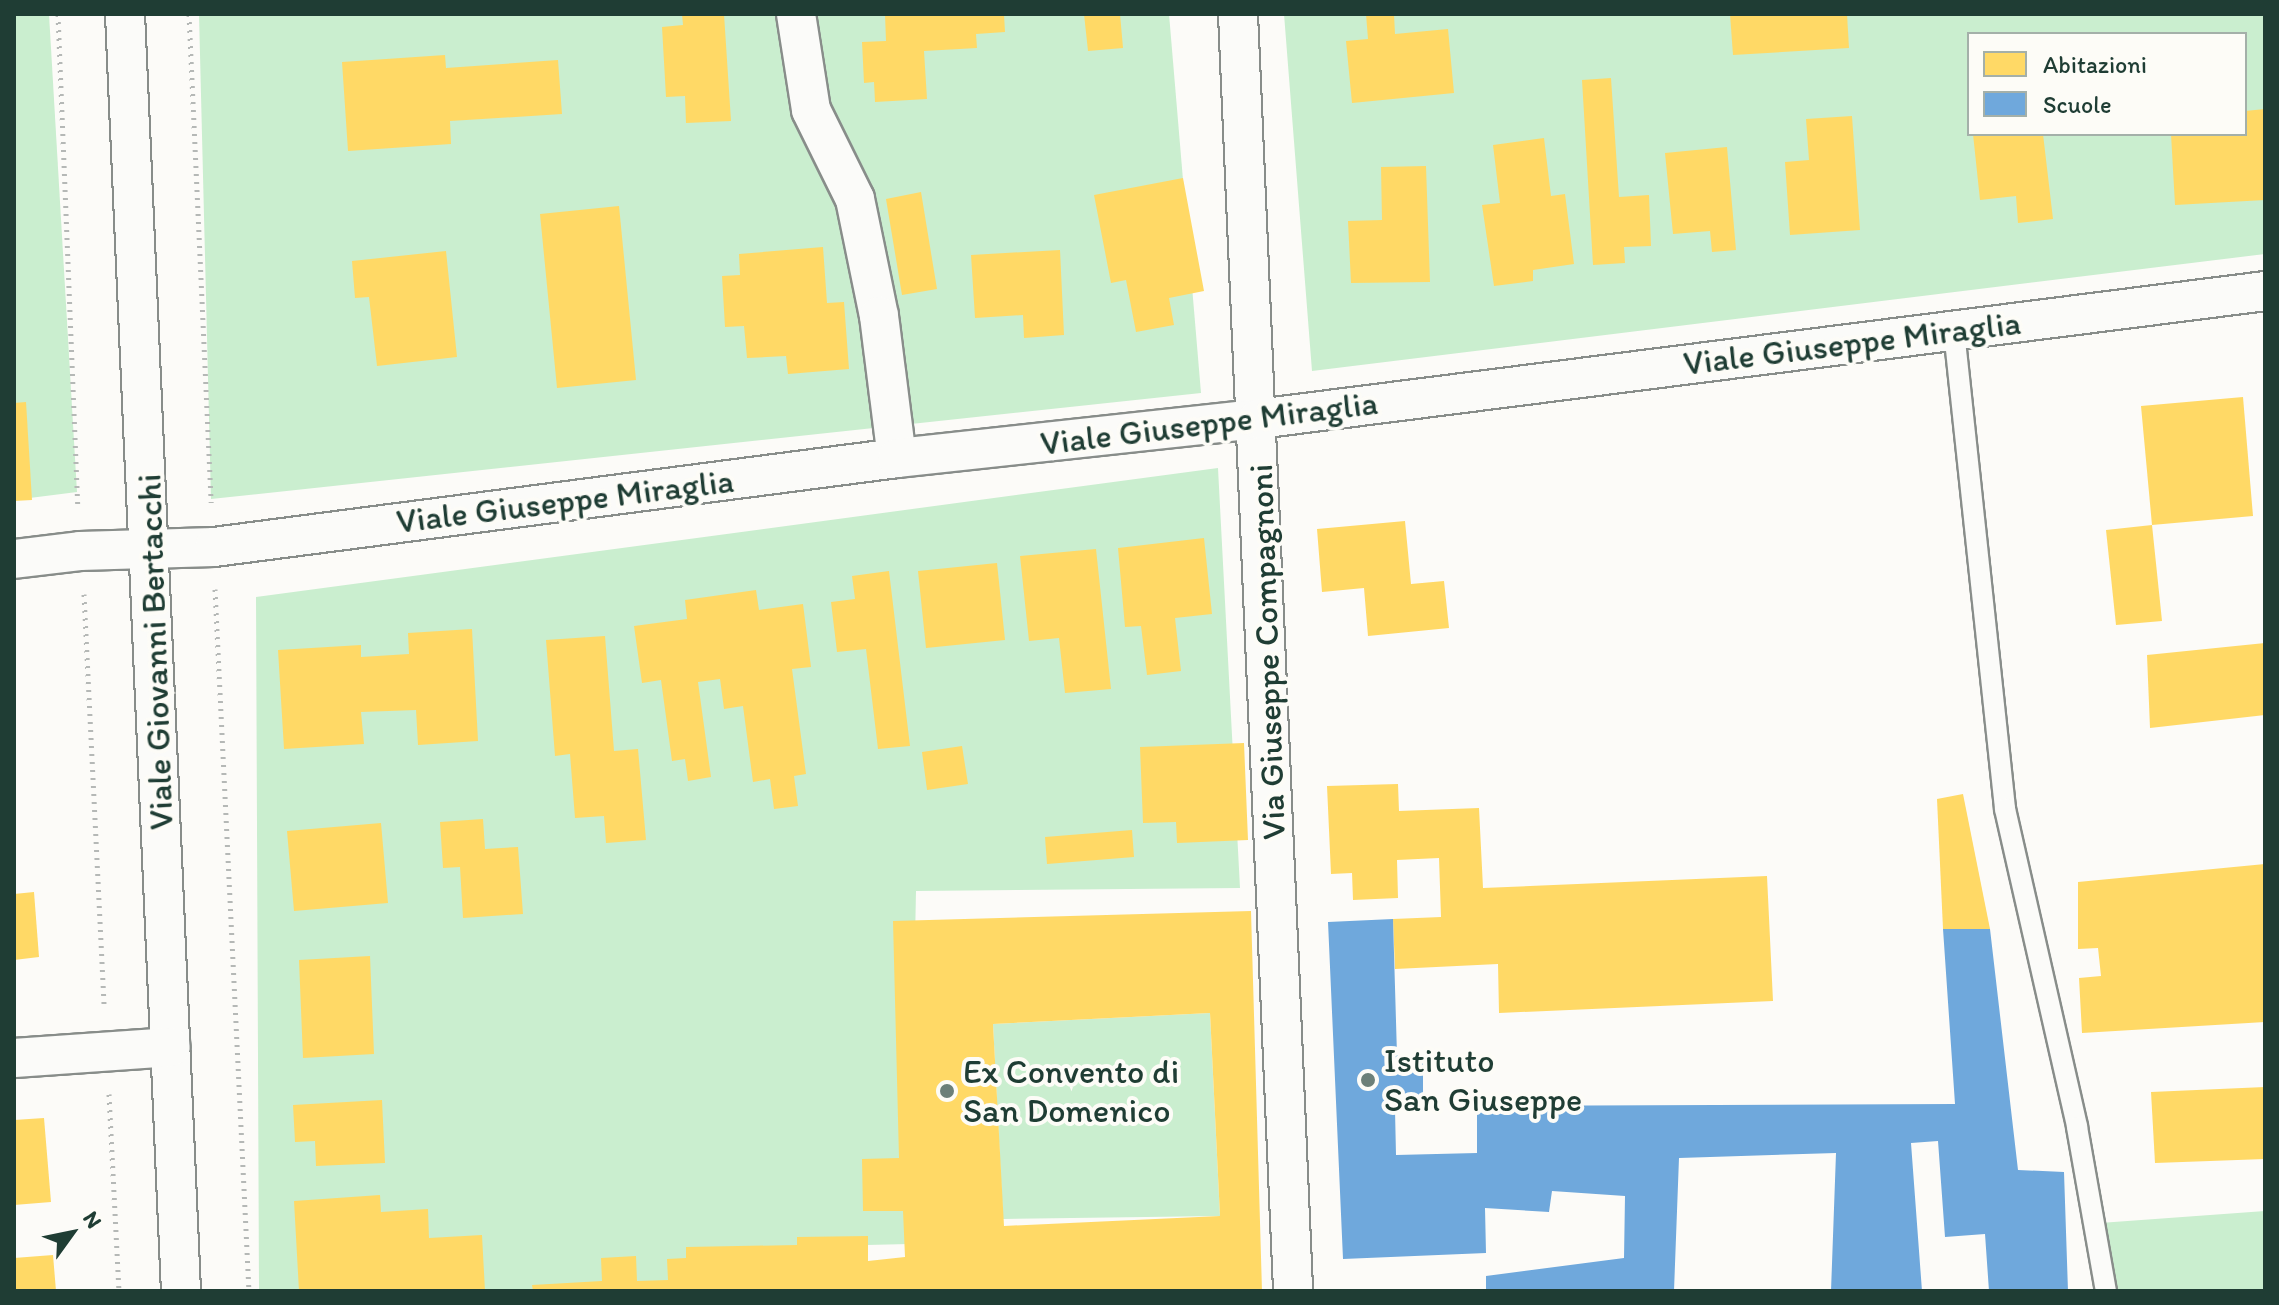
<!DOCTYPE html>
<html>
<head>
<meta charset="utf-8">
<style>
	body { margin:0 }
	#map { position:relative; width:2279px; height:1305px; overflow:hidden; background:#fcfbf8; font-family:Itim,sans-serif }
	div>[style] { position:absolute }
	.green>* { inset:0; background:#caeecf }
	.homes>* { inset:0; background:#ffd966 }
	.schools>* { inset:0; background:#6fa8dc }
	.path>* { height:5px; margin-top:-2.5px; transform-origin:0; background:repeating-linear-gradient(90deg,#b5b8b6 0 2px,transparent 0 8px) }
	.roads { filter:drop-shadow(2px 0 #888d8a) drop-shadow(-2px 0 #888d8a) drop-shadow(0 2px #888d8a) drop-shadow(0 -2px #888d8a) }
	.lane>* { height:20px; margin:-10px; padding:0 10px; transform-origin:10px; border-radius:10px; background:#fbfbf9 }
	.street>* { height:38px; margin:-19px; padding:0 19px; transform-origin:19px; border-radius:19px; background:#fbfbf9 }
	.dots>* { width:22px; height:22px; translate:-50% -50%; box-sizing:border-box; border:4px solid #fdfcf7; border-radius:50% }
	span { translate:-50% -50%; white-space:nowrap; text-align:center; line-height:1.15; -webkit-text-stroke:8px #fdfcf7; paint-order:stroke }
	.street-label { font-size:34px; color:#1f3d34 }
	.poi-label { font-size:34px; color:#1f3d34 }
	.left { translate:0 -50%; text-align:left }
	.frame { position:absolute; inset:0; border:16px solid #1f3d34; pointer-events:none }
	.legend { position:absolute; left:1967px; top:32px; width:280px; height:104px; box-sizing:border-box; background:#fdfcf7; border:2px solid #a4b0a9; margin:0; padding:10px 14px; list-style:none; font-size:24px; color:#1f3d34 }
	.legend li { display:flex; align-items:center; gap:16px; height:40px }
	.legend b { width:40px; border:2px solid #a4b0a9 }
	.north { position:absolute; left:32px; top:1193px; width:80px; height:80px; -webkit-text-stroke:6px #fdfcf7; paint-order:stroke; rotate:57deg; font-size:22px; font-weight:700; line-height:32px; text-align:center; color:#1f3d34 }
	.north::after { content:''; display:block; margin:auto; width:28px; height:36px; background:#1f3d34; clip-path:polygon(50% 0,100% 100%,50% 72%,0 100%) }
</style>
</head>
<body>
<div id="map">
	<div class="green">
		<i style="clip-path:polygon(14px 14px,49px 14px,77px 492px,14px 500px)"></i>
		<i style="clip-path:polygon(199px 14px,1169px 14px,1201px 393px,211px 499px)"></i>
		<i style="clip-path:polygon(evenodd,1284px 14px,2265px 14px,2265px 254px,1312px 371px,1284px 14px,1969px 34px,2245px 34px,2245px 134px,1969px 134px,1969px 34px)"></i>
		<i style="clip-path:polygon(1218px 468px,1240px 888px,916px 891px,909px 1244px,695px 1249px,696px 1291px,259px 1291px,256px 597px)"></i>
		<i style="clip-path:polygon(1210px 1013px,1220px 1216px,1003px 1219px,993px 1024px)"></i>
		<i style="clip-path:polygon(2265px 1211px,2265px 1291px,2116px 1291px,2100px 1223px)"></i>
	</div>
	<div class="homes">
		<i style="clip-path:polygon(682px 14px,724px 14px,731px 121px,686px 123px,685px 96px,666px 97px,662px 27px,683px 25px)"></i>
		<i style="clip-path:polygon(885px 14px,1004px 14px,1005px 32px,976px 34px,977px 48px,924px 51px,927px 99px,875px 102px,874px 82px,864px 83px,862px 42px,886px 41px)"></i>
		<i style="clip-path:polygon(1084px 14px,1120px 14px,1123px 48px,1088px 51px)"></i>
		<i style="clip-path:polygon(1366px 14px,1394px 14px,1395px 34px,1448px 29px,1454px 93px,1352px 103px,1346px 41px,1368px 39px)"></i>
		<i style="clip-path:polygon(1730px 14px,1847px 14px,1849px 48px,1733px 55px)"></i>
		<i style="clip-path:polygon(445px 55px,446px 68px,558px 60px,562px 114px,450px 121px,451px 144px,348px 151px,342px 62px)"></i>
		<i style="clip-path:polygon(1611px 78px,1619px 197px,1649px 195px,1651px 246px,1624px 247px,1625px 263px,1593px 265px,1582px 80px)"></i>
		<i style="clip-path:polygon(2265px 109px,2265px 200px,2175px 205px,2171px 134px,2245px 134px,2245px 111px)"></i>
		<i style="clip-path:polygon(1852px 116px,1860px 230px,1790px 235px,1785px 162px,1809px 160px,1806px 119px)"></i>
		<i style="clip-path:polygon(1973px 134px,2043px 134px,2053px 219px,2018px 223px,2016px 196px,1980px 200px)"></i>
		<i style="clip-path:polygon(1544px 138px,1551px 196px,1565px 194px,1574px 264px,1533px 270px,1533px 281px,1494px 286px,1482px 205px,1500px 203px,1493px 145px)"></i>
		<i style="clip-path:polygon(1727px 147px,1736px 250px,1712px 252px,1710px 231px,1673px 234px,1665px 153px)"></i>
		<i style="clip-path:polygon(1426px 166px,1430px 282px,1351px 283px,1348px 221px,1382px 220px,1381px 167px)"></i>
		<i style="clip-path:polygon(1183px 178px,1204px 291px,1169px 298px,1174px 325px,1136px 332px,1126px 280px,1111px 283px,1094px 195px)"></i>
		<i style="clip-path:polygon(921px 192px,937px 289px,902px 295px,886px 199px)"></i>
		<i style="clip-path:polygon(619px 206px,636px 380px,557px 388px,540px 214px)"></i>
		<i style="clip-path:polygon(823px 247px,827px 303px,844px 302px,849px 369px,788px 374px,786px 356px,747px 358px,744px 326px,725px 327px,722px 276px,740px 275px,739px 254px)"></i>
		<i style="clip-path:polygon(1060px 250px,1064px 335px,1024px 338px,1023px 315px,975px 318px,971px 255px)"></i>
		<i style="clip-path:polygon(446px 251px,457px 357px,377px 366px,369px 297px,355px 298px,352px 261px)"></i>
		<i style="clip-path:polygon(2243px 397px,2253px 516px,2152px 525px,2141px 406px)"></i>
		<i style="clip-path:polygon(26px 402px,32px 500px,14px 501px,14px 403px)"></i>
		<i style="clip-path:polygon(1405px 521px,1411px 584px,1444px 581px,1449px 628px,1368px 636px,1364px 588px,1322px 592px,1317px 529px)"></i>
		<i style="clip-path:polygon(2152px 525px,2162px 621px,2116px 625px,2106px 530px)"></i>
		<i style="clip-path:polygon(1204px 538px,1212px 614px,1175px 618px,1181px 671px,1147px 675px,1141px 626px,1125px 627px,1118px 548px)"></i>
		<i style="clip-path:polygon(1096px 549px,1111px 689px,1065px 693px,1059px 638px,1029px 641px,1020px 556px)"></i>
		<i style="clip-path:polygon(997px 563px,1005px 640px,926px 648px,918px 571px)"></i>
		<i style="clip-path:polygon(889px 571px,910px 746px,878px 749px,866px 649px,837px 652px,831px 602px,855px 599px,852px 576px)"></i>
		<i style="clip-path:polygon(756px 590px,759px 610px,803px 604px,811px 667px,792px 669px,806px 774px,794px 776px,798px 806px,774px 809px,770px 779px,753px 782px,743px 706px,724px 709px,720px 679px,698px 682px,711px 777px,688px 781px,685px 759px,672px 761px,661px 680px,642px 683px,634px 626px,687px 619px,685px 600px)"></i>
		<i style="clip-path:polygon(472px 629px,478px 741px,418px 745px,416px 710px,361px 712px,364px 744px,284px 749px,278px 650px,361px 645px,361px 657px,409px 654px,408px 633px)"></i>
		<i style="clip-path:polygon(605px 636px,614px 751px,638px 749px,646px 840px,606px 843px,604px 816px,575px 818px,570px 754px,555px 756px,546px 640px)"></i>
		<i style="clip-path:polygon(2265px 643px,2265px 715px,2150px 728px,2147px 655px)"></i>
		<i style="clip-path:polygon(1244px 743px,1248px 840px,1177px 843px,1176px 822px,1143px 823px,1140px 747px)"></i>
		<i style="clip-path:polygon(962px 746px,968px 784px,927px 790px,922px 752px)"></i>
		<i style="clip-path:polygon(1398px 784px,1399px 811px,1479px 808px,1483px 888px,1767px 876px,1773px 1001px,1499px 1013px,1498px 964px,1395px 969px,1393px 919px,1441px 917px,1439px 858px,1397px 860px,1398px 898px,1353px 900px,1352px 873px,1331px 874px,1327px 786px)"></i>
		<i style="clip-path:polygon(1963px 794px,1990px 929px,1943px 929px,1937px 799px)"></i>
		<i style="clip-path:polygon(483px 819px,485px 849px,518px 847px,523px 914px,463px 918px,460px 867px,443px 868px,440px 822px)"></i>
		<i style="clip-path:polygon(381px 823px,388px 903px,294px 911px,287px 831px)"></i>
		<i style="clip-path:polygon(1132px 830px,1134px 857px,1047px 864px,1045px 837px)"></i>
		<i style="clip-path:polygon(2265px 864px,2265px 1022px,2082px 1033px,2079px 978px,2101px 976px,2098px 948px,2078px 949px,2078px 882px)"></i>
		<i style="clip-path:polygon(34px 892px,39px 957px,14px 960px,14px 894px)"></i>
		<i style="clip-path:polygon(evenodd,1251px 911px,1262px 1291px,533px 1291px,532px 1285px,602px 1281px,601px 1258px,636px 1256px,637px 1281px,668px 1280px,667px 1259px,686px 1258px,686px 1247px,797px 1245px,797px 1237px,868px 1236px,868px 1261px,905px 1257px,903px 1211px,863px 1211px,862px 1159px,899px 1158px,893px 921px,1251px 911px,1210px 1013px,1220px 1216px,1004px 1226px,993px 1024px,1210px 1013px)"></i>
		<i style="clip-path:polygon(370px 956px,374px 1054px,303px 1058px,299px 960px)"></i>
		<i style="clip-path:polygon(2265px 1087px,2265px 1159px,2155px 1163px,2151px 1092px)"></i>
		<i style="clip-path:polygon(382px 1100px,385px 1163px,316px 1166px,315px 1141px,295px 1142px,293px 1105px)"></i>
		<i style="clip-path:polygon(44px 1118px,51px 1202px,14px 1205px,14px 1120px)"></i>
		<i style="clip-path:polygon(380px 1195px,381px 1212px,428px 1209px,429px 1238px,482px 1235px,485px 1291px,299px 1291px,294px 1201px)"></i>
		<i style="clip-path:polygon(53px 1255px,56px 1291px,14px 1291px,14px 1258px)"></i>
	</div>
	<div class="schools">
		<i style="clip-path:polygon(1393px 919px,1397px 1055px,1423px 1055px,1423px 1110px,1395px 1110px,1396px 1155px,1477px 1153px,1477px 1106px,1955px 1104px,1943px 929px,1990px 929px,2018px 1170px,2064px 1172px,2068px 1291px,1989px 1291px,1985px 1234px,1945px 1237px,1938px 1141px,1911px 1143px,1922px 1291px,1831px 1291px,1836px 1153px,1679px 1158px,1674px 1291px,1486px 1291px,1486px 1276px,1624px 1258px,1625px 1196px,1552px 1191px,1549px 1212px,1485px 1208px,1486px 1253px,1343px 1259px,1328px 922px)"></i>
	</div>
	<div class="path">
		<i style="left:58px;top:14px;width:495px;rotate:87.7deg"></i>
		<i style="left:189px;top:14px;width:489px;rotate:87.4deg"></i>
		<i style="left:215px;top:589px;width:703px;rotate:87.23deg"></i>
		<i style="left:84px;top:594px;width:414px;rotate:87.2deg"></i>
		<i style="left:109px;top:1094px;width:197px;rotate:87.1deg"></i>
	</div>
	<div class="roads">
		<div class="lane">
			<i style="left:1954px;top:331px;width:481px;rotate:83.9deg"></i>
			<i style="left:2005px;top:809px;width:326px;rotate:77.2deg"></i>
			<i style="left:2077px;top:1127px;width:167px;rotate:80deg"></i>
		</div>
		<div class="street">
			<i style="left:125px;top:14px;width:1278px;rotate:87.49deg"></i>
			<i style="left:796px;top:14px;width:97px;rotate:81.1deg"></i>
			<i style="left:811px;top:110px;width:99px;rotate:63.7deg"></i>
			<i style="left:855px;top:199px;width:119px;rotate:78.4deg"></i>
			<i style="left:879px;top:316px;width:143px;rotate:82.8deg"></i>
			<i style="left:1238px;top:14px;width:1278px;rotate:87.53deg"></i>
			<i style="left:14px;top:559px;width:66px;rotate:-6.9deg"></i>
			<i style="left:80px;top:551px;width:134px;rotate:-1.7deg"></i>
			<i style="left:214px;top:547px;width:689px;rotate:-7.42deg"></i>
			<i style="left:897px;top:458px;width:363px;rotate:-6.2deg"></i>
			<i style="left:1258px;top:419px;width:1015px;rotate:-7.24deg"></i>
			<i style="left:14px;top:1058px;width:157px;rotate:-4deg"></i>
		</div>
	</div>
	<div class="dots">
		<i style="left:1368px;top:1080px;background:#6c8079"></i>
		<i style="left:947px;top:1091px;background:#6c8079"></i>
	</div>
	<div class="street-label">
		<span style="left:1852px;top:343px;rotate:-7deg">Viale Giuseppe Miraglia</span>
		<span style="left:1209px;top:423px;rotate:-7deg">Viale Giuseppe Miraglia</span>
		<span style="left:565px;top:501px;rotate:-7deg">Viale Giuseppe Miraglia</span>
		<span style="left:155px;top:652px;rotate:-92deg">Viale Giovanni Bertacchi</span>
		<span style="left:1267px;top:652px;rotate:-92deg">Via Giuseppe Compagnoni</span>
	</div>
	<div class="poi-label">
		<span class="left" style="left:1384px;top:1080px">Istituto<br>San Giuseppe</span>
		<span class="left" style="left:963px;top:1091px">Ex Convento di<br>San Domenico</span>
	</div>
	<div class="frame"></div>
	<ul class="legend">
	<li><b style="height:22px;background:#ffd966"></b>Abitazioni</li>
	<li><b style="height:22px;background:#6fa8dc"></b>Scuole</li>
	</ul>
	<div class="north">N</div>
</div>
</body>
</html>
